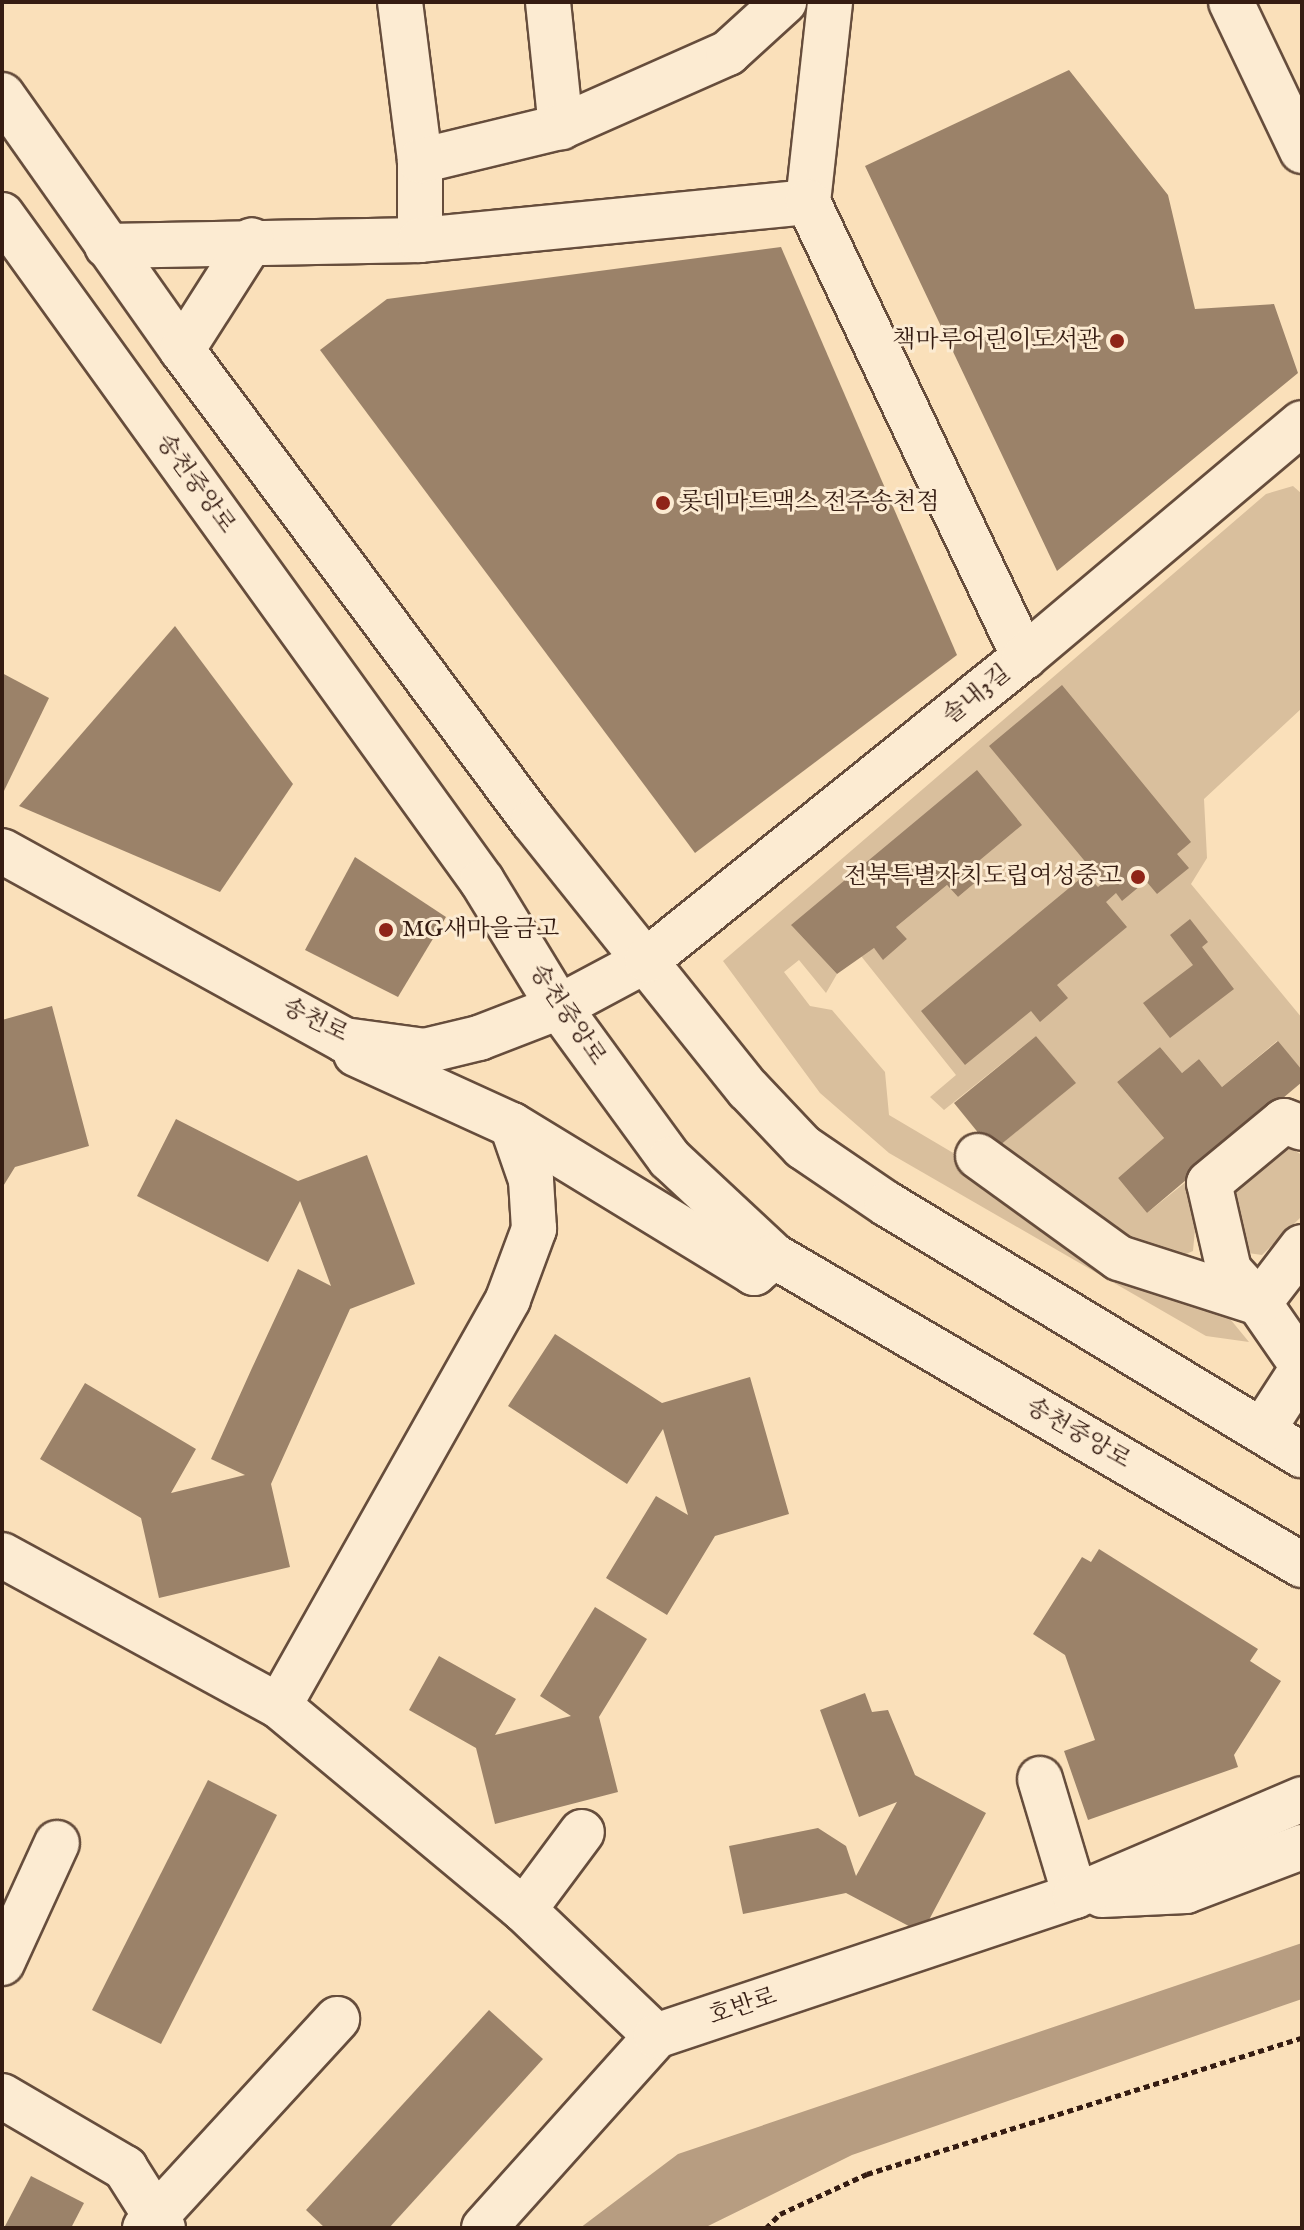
<!DOCTYPE html>
<html>
<head>
<meta charset="utf-8">
<style>
	body { margin:0 }
	#map { position:relative; width:1304px; height:2230px; overflow:hidden; background:#fae0ba; font-family:"IM FELL English","Noto Serif KR",serif }
	div>[style] { position:absolute }
	.green>* { inset:0; background:#d9bf9d }
	.water>* { inset:0; background:#b79d81 }
	.building>* { inset:0; background:#9b8269 }
	.path>* { height:5px; margin-top:-2.5px; transform-origin:0; background:repeating-linear-gradient(90deg,#351c12 0 6px,transparent 0 10px) }
	.roads { filter:drop-shadow(2px 0 #664d3c) drop-shadow(-2px 0 #664d3c) drop-shadow(0 2px #664d3c) drop-shadow(0 -2px #664d3c) }
	.minor>* { height:44px; margin:-22px; padding:0 22px; transform-origin:22px; border-radius:22px; background:#fcebd2 }
	.dots>* { width:22px; height:22px; translate:-50% -50%; box-sizing:border-box; border:4px solid #fcebd2; border-radius:50% }
	span { translate:-50% -50%; white-space:nowrap; text-align:center; line-height:1.15; -webkit-text-stroke:6px #fcebd2; paint-order:stroke }
	.poi-label { font-size:24px; color:#351c12 }
	.right { translate:-100% -50%; text-align:right }
	.left { translate:0 -50%; text-align:left }
	.street-label { font-size:24px; color:#351c12 }
	.frame { position:absolute; inset:0; border:4px solid #351c12; pointer-events:none }
</style>
</head>
<body>
<div id="map">
	<div class="green">
		<i style="clip-path:polygon(1293px 486px,1302px 494px,1302px 708px,1204px 799px,1207px 858px,1191px 884px,1302px 1018px,1302px 1070px,1277px 1041px,1222px 1087px,1199px 1059px,1182px 1073px,1160px 1047px,1117px 1082px,1164px 1138px,1118px 1178px,1147px 1213px,1187px 1181px,1195px 1229px,1193px 1251px,1177px 1258px,1128px 1247px,993px 1151px,1075px 1083px,1036px 1036px,944px 1110px,930px 1097px,956px 1075px,861px 956px,874px 948px,884px 959px,907px 939px,896px 927px,947px 885px,958px 897px,983px 876px,974px 865px,792px 926px,837px 974px,826px 993px,799px 960px,784px 972px,810px 1006px,832px 1010px,885px 1072px,889px 1115px,1226px 1314px,1249px 1342px,1206px 1336px,889px 1153px,820px 1093px,723px 961px,1266px 494px)"></i>
		<i style="clip-path:polygon(1285px 1145px,1302px 1155px,1302px 1216px,1262px 1255px,1241px 1252px,1224px 1187px)"></i>
	</div>
	<div class="water">
		<i style="clip-path:polygon(1302px 1943px,1302px 1999px,852px 2155px,704px 2228px,580px 2228px,678px 2154px)"></i>
	</div>
	<div class="building">
		<i style="clip-path:polygon(1069px 70px,1168px 195px,1195px 309px,1274px 304px,1298px 373px,1057px 571px,865px 166px)"></i>
		<i style="clip-path:polygon(781px 247px,957px 655px,695px 853px,320px 350px,387px 299px)"></i>
		<i style="clip-path:polygon(175px 626px,293px 784px,220px 892px,19px 806px)"></i>
		<i style="clip-path:polygon(2px 673px,49px 698px,2px 795px)"></i>
		<i style="clip-path:polygon(1062px 685px,1191px 842px,1177px 854px,1189px 868px,1157px 894px,1146px 881px,1122px 901px,1116px 893px,1106px 902px,1127px 927px,1057px 985px,1068px 998px,1040px 1022px,1031px 1011px,965px 1065px,921px 1011px,1086px 874px,1098px 887px,1103px 883px,989px 746px)"></i>
		<i style="clip-path:polygon(977px 770px,1022px 825px,974px 865px,983px 876px,958px 897px,947px 885px,896px 927px,907px 939px,883px 960px,874px 948px,837px 974px,791px 925px)"></i>
		<i style="clip-path:polygon(355px 857px,446px 917px,398px 997px,305px 950px)"></i>
		<i style="clip-path:polygon(1190px 919px,1208px 942px,1202px 947px,1234px 989px,1170px 1038px,1143px 1003px,1193px 965px,1170px 935px)"></i>
		<i style="clip-path:polygon(52px 1006px,89px 1146px,15px 1167px,2px 1188px,2px 1020px)"></i>
		<i style="clip-path:polygon(1036px 1036px,1076px 1083px,993px 1151px,954px 1103px)"></i>
		<i style="clip-path:polygon(1278px 1041px,1302px 1070px,1302px 1082px,1147px 1213px,1118px 1178px,1164px 1138px,1117px 1082px,1160px 1047px,1182px 1073px,1199px 1059px,1222px 1087px)"></i>
		<i style="clip-path:polygon(176px 1119px,298px 1181px,367px 1155px,415px 1284px,350px 1309px,271px 1484px,290px 1567px,159px 1598px,141px 1518px,40px 1459px,85px 1383px,196px 1449px,171px 1493px,245px 1475px,211px 1459px,252px 1368px,298px 1269px,331px 1286px,300px 1201px,268px 1262px,137px 1196px)"></i>
		<i style="clip-path:polygon(555px 1334px,662px 1403px,750px 1377px,789px 1514px,715px 1536px,667px 1615px,606px 1578px,656px 1496px,688px 1515px,663px 1429px,627px 1484px,508px 1406px)"></i>
		<i style="clip-path:polygon(1099px 1549px,1258px 1649px,1250px 1661px,1281px 1681px,1234px 1755px,1238px 1767px,1088px 1820px,1064px 1751px,1095px 1740px,1065px 1655px,1033px 1634px,1082px 1557px,1091px 1562px)"></i>
		<i style="clip-path:polygon(595px 1607px,647px 1639px,599px 1717px,618px 1792px,495px 1824px,476px 1748px,409px 1710px,439px 1656px,516px 1699px,495px 1735px,571px 1716px,540px 1696px)"></i>
		<i style="clip-path:polygon(865px 1693px,872px 1712px,888px 1710px,915px 1775px,986px 1813px,922px 1933px,846px 1893px,743px 1914px,729px 1846px,818px 1828px,846px 1846px,856px 1876px,897px 1802px,859px 1817px,820px 1710px)"></i>
		<i style="clip-path:polygon(208px 1780px,277px 1815px,161px 2044px,92px 2010px)"></i>
		<i style="clip-path:polygon(489px 2010px,543px 2059px,389px 2228px,325px 2228px,306px 2210px)"></i>
		<i style="clip-path:polygon(31px 2176px,84px 2203px,71px 2228px,4px 2228px)"></i>
	</div>
	<div class="path">
		<i style="left:766px;top:2228px;width:20px;rotate:-45deg"></i>
		<i style="left:780px;top:2214px;width:96px;rotate:-24.7deg"></i>
		<i style="left:867px;top:2174px;width:456px;rotate:-17.4deg"></i>
	</div>
	<div class="roads">
		<div class="minor">
			<i style="left:400px;top:2px;width:160px;rotate:82.8deg"></i>
			<i style="left:420px;top:161px;width:79px;rotate:90deg"></i>
			<i style="left:548px;top:2px;width:126px;rotate:84.1deg"></i>
			<i style="left:1231px;top:2px;width:165px;rotate:64.5deg"></i>
			<i style="left:2px;top:95px;width:312px;rotate:54.8deg"></i>
			<i style="left:182px;top:350px;width:587px;rotate:53.31deg"></i>
			<i style="left:533px;top:821px;width:344px;rotate:51.3deg"></i>
			<i style="left:748px;top:1089px;width:80px;rotate:46.5deg"></i>
			<i style="left:803px;top:1147px;width:102px;rotate:34.2deg"></i>
			<i style="left:887px;top:1204px;width:485px;rotate:31.2deg"></i>
			<i style="left:420px;top:161px;width:145px;rotate:-13.6deg"></i>
			<i style="left:561px;top:127px;width:183px;rotate:-23.9deg"></i>
			<i style="left:728px;top:53px;width:76px;rotate:-42.3deg"></i>
			<i style="left:808px;top:202px;width:201px;rotate:-83.7deg"></i>
			<i style="left:2px;top:215px;width:821px;rotate:54.22deg"></i>
			<i style="left:482px;top:881px;width:148px;rotate:58.6deg"></i>
			<i style="left:559px;top:1007px;width:188px;rotate:53.9deg"></i>
			<i style="left:670px;top:1159px;width:142px;rotate:43deg"></i>
			<i style="left:774px;top:1256px;width:612px;rotate:30.34deg"></i>
			<i style="left:107px;top:246px;width:313px;rotate:-1.1deg"></i>
			<i style="left:420px;top:240px;width:390px;rotate:-5.6deg"></i>
			<i style="left:808px;top:202px;width:504px;rotate:64.61deg"></i>
			<i style="left:182px;top:350px;width:130px;rotate:-57.5deg"></i>
			<i style="left:2px;top:851px;width:391px;rotate:28.9deg"></i>
			<i style="left:344px;top:1040px;width:82px;rotate:7.7deg"></i>
			<i style="left:425px;top:1051px;width:56px;rotate:-13.5deg"></i>
			<i style="left:479px;top:1038px;width:86px;rotate:-21.2deg"></i>
			<i style="left:559px;top:1007px;width:100px;rotate:-28.1deg"></i>
			<i style="left:647px;top:960px;width:484px;rotate:-38.8deg"></i>
			<i style="left:1024px;top:657px;width:363px;rotate:-40.1deg"></i>
			<i style="left:356px;top:1054px;width:171px;rotate:24.5deg"></i>
			<i style="left:512px;top:1125px;width:284px;rotate:31.4deg"></i>
			<i style="left:754px;top:1273px;width:26px;rotate:-40deg"></i>
			<i style="left:978px;top:1156px;width:174px;rotate:35.9deg"></i>
			<i style="left:1119px;top:1258px;width:147px;rotate:17.8deg"></i>
			<i style="left:1302px;top:1247px;width:71px;rotate:127.5deg"></i>
			<i style="left:1259px;top:1303px;width:75px;rotate:55.3deg"></i>
			<i style="left:1259px;top:1303px;width:45px;rotate:-132.3deg"></i>
			<i style="left:1229px;top:1270px;width:89px;rotate:-102.9deg"></i>
			<i style="left:1209px;top:1183px;width:97px;rotate:-39.6deg"></i>
			<i style="left:1284px;top:1121px;width:19px;rotate:21deg"></i>
			<i style="left:1262px;top:1431px;width:74px;rotate:-57.2deg"></i>
			<i style="left:2px;top:1555px;width:315px;rotate:28.6deg"></i>
			<i style="left:279px;top:1706px;width:319px;rotate:39.8deg"></i>
			<i style="left:524px;top:1910px;width:182px;rotate:43.7deg"></i>
			<i style="left:279px;top:1706px;width:467px;rotate:-60.6deg"></i>
			<i style="left:508px;top:1299px;width:75px;rotate:-69.6deg"></i>
			<i style="left:534px;top:1229px;width:49px;rotate:-93.5deg"></i>
			<i style="left:531px;top:1180px;width:58px;rotate:-109.1deg"></i>
			<i style="left:1040px;top:1779px;width:122px;rotate:73.3deg"></i>
			<i style="left:1102px;top:1895px;width:84px;rotate:-2.7deg"></i>
			<i style="left:1186px;top:1891px;width:124px;rotate:-20.8deg"></i>
			<i style="left:524px;top:1910px;width:97px;rotate:-53.4deg"></i>
			<i style="left:2px;top:1963px;width:132px;rotate:-65.4deg"></i>
			<i style="left:2px;top:2096px;width:143px;rotate:30.3deg"></i>
			<i style="left:125px;top:2168px;width:71px;rotate:57.7deg"></i>
			<i style="left:145px;top:2228px;width:284px;rotate:-47.4deg"></i>
			<i style="left:484px;top:2228px;width:258px;rotate:-48.1deg"></i>
			<i style="left:656px;top:2036px;width:442px;rotate:-18.5deg"></i>
			<i style="left:1075px;top:1896px;width:247px;rotate:-23.1deg"></i>
		</div>
	</div>
	<div class="dots">
		<i style="left:1117px;top:341px;background:#8f2418"></i>
		<i style="left:663px;top:503px;background:#8f2418"></i>
		<i style="left:1138px;top:877px;background:#8f2418"></i>
		<i style="left:386px;top:930px;background:#8f2418"></i>
	</div>
	<div class="poi-label">
		<span class="right" style="left:1101px;top:341px">책마루어린이도서관</span>
		<span class="left" style="left:679px;top:503px">롯데마트맥스 전주송천점</span>
		<span class="right" style="left:1122px;top:877px">전북특별자치도립여성중고</span>
		<span class="left" style="left:402px;top:930px">MG새마을금고</span>
	</div>
	<div class="street-label">
		<span style="left:195px;top:484px;rotate:54deg">송천중앙로</span>
		<span style="left:977px;top:695px;rotate:-39deg">솔내3길</span>
		<span style="left:567px;top:1015px;rotate:56deg">송천중앙로</span>
		<span style="left:315px;top:1021px;rotate:26deg">송천로</span>
		<span style="left:1078px;top:1434px;rotate:30deg">송천중앙로</span>
		<span style="left:743px;top:2007px;rotate:-18deg">호반로</span>
	</div>
	<div class="frame"></div>
</div>
</body>
</html>
